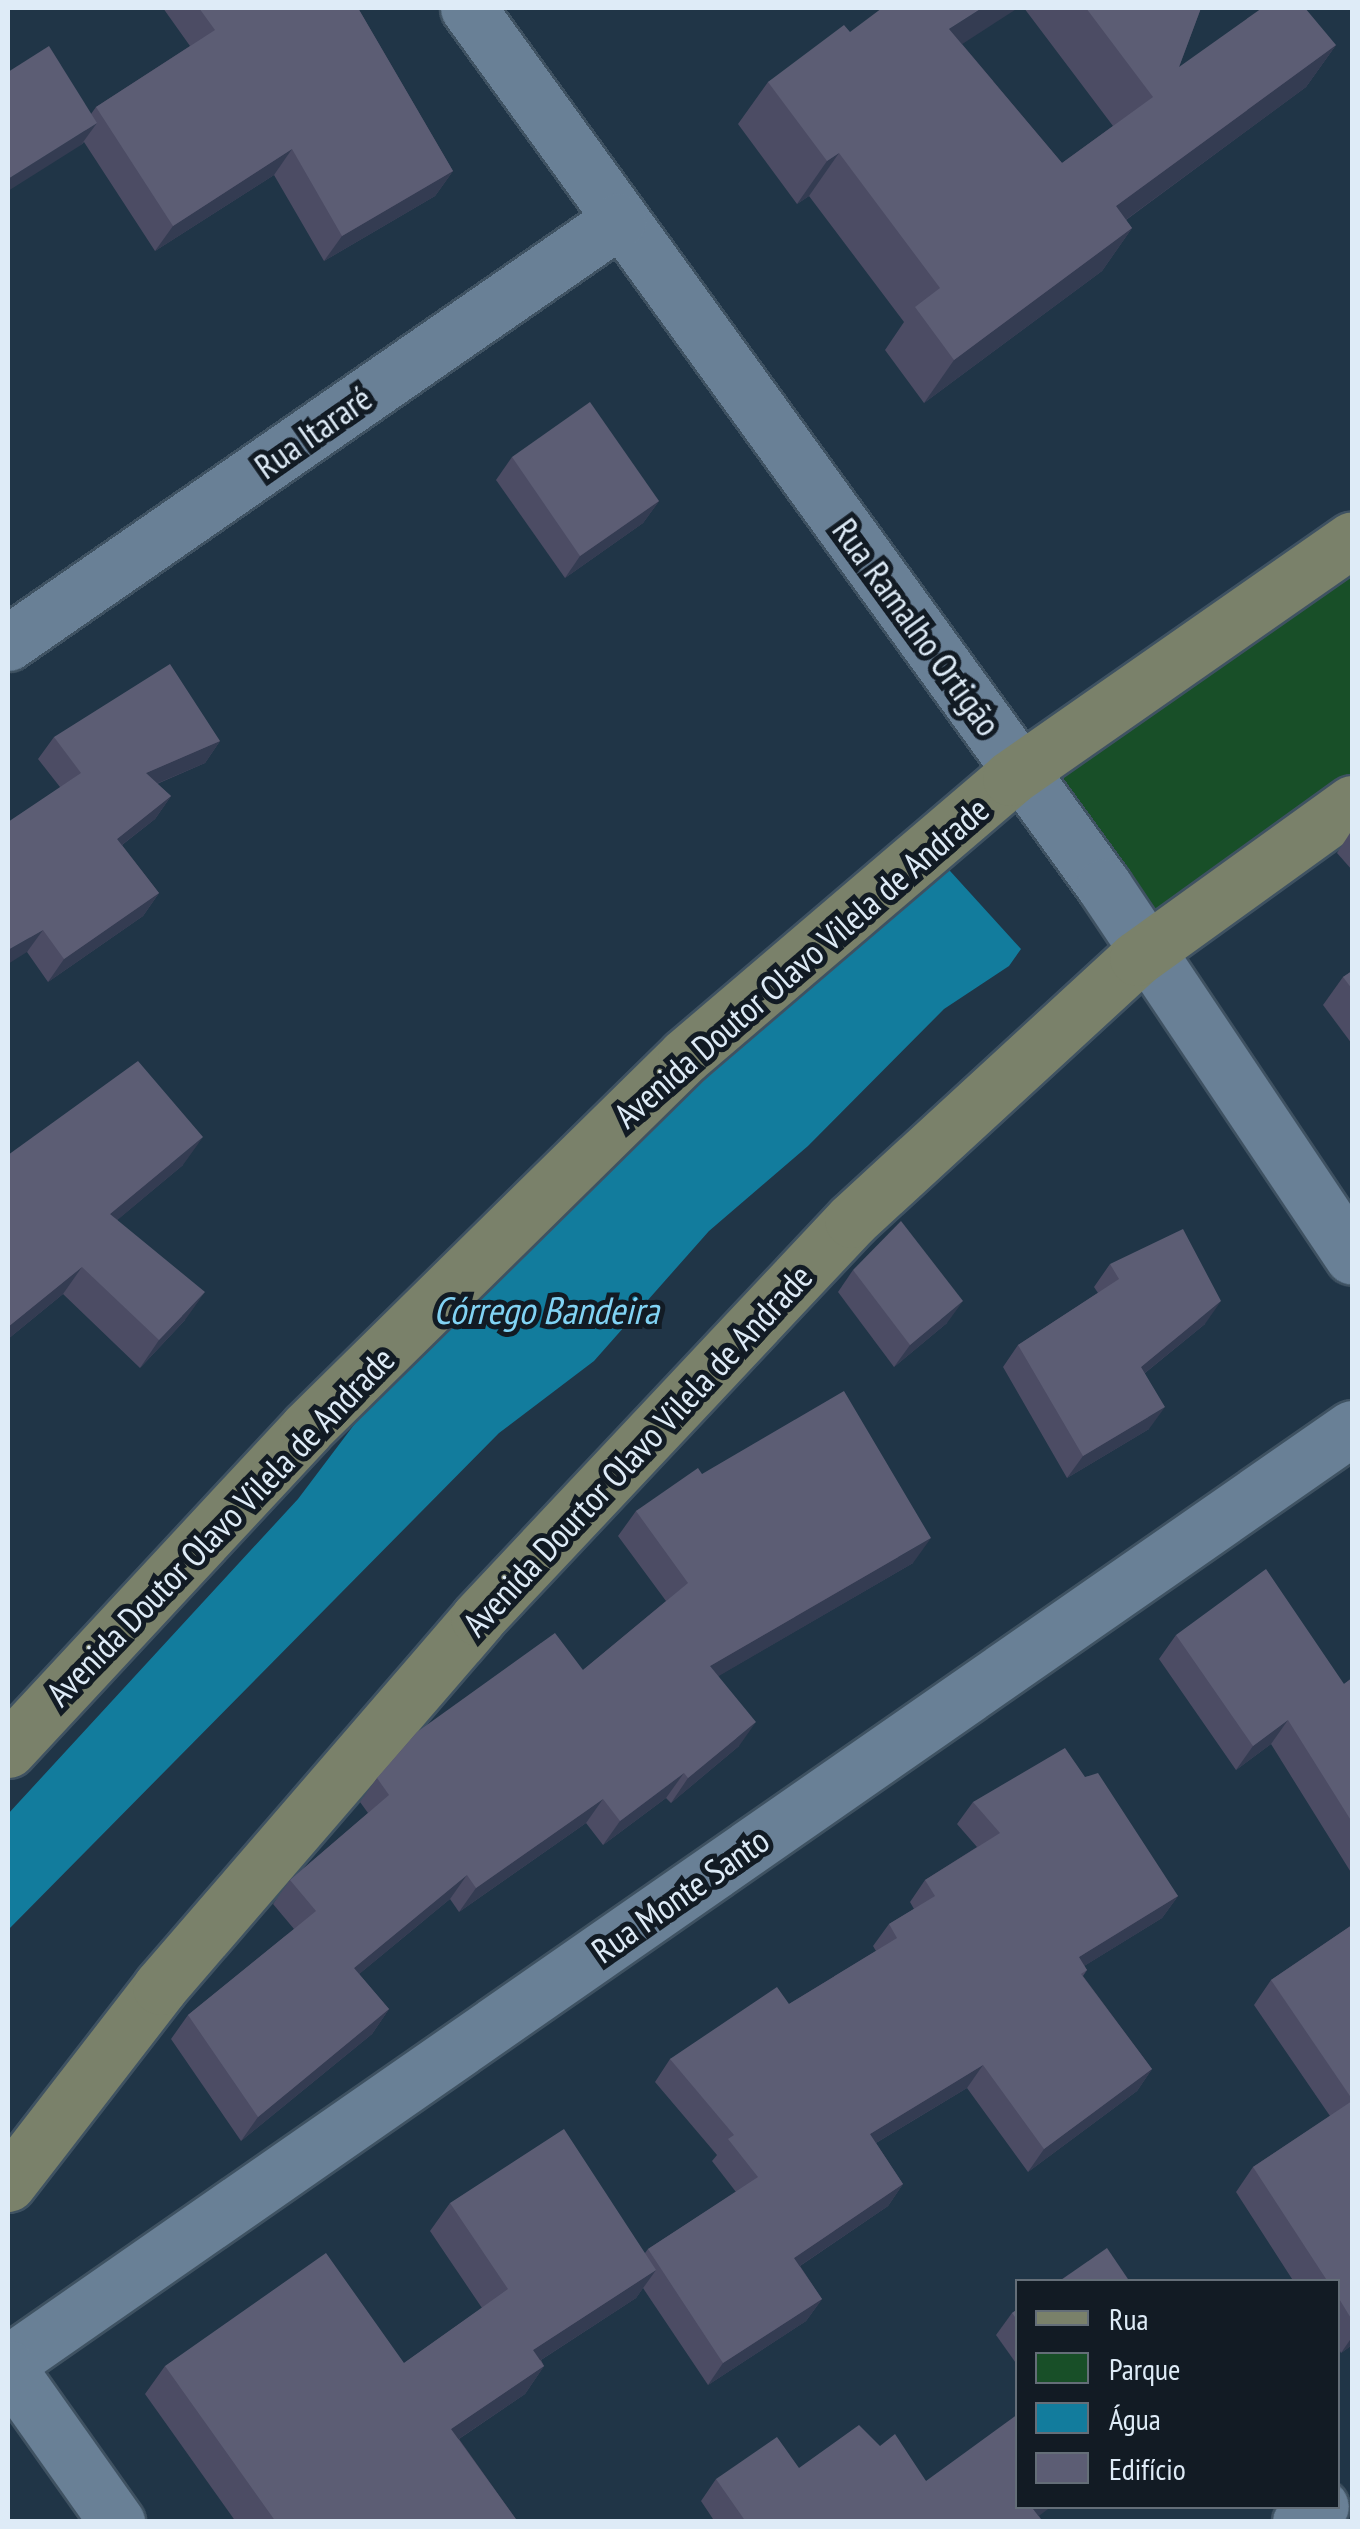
<!DOCTYPE html>
<html>
<head>
<meta charset="utf-8">
<style>
	body { margin:0 }
	#map { position:relative; width:1360px; height:2529px; overflow:hidden; background:#203547; font-family:"PT Sans Narrow",sans-serif }
	div>[style] { position:absolute }
	.green>* { inset:0; background:#184f28 }
	.water>* { inset:0; background:#127c9d }
	.roads { filter:drop-shadow(2px 0 #3f5262) drop-shadow(-2px 0 #3f5262) drop-shadow(0 2px #3f5262) drop-shadow(0 -2px #3f5262) }
	.minor>* { height:55px; margin:-27.5px; padding:0 27.5px; transform-origin:27.5px; border-radius:27.5px; background:#698096 }
	.secondary>* { height:55px; margin:-27.5px; padding:0 27.5px; transform-origin:27.5px; border-radius:27.5px; background:#7a816a }
	.wall>* { inset:0; background:#4c4c64 }
	.shaded-wall>* { inset:0; background:#343c52 }
	.building>* { inset:0; background:#5c5d74 }
	span { translate:-50% -50%; white-space:nowrap; text-align:center; line-height:1.15; -webkit-text-stroke:10px #121b24; paint-order:stroke }
	.street-label { font-size:35px; color:#deebf7 }
	.water-label { font-size:38px; color:#81d3f4; font-style:italic }
	.frame { position:absolute; inset:0; border:10px solid #deebf7; pointer-events:none }
	.legend { position:absolute; left:1015px; top:2279px; width:325px; height:230px; box-sizing:border-box; background:#121b24; border:2px solid #646e78; margin:0; padding:12px 18px; list-style:none; font-size:30px; color:#deebf7 }
	.legend li { display:flex; align-items:center; gap:20px; height:50px }
	.legend b { width:50px; border:2px solid #646e78 }
</style>
</head>
<body>
<div id="map">
	<div class="green">
		<i style="clip-path:polygon(1352px 576px,1352px 773px,1151px 931px,1047px 785px)"></i>
	</div>
	<div class="water">
		<i style="clip-path:polygon(941px 861px,1021px 949px,1009px 966px,944px 1009px,808px 1146px,709px 1231px,594px 1361px,499px 1433px,8px 1930px,8px 1814px,298px 1499px,424px 1332px,681px 1085px)"></i>
	</div>
	<div class="roads">
		<div class="minor">
			<i style="left:468px;top:8px;width:1084px;rotate:54.08deg"></i>
			<i style="left:1104px;top:886px;width:446px;rotate:56.2deg"></i>
			<i style="left:8px;top:643px;width:742px;rotate:-34.68deg"></i>
			<i style="left:8px;top:2363px;width:1637px;rotate:-34.83deg"></i>
			<i style="left:8px;top:2368px;width:189px;rotate:54.7deg"></i>
			<i style="left:1300px;top:2522px;width:26px;rotate:-37deg"></i>
		</div>
		<div class="secondary">
			<i style="left:8px;top:1750px;width:439px;rotate:-47.1deg"></i>
			<i style="left:307px;top:1428px;width:530px;rotate:-44.54deg"></i>
			<i style="left:685px;top:1056px;width:428px;rotate:-40.5deg"></i>
			<i style="left:1010px;top:778px;width:417px;rotate:-34.9deg"></i>
			<i style="left:8px;top:2184px;width:249px;rotate:-52.3deg"></i>
			<i style="left:160px;top:1987px;width:487px;rotate:-49.2deg"></i>
			<i style="left:478px;top:1618px;width:546px;rotate:-46.78deg"></i>
			<i style="left:852px;top:1220px;width:387px;rotate:-42.6deg"></i>
			<i style="left:1137px;top:958px;width:265px;rotate:-35.8deg"></i>
		</div>
	</div>
	<div class="wall">
		<i style="clip-path:polygon(163px 8px,358px 8px,453px 171px,435px 196px,324px 261px,274px 175px,155px 251px,84px 142px,81px 145px,91px 114px,96px 107px,190px 46px)"></i>
		<i style="clip-path:polygon(1024px 8px,1201px 8px,1179px 67px,1336px 45px,1306px 87px,1126px 220px,1132px 228px,1102px 271px,924px 403px,885px 350px,904px 322px,809px 196px,797px 204px,738px 124px,768px 82px,850px 32px,962px 44px,1062px 163px,1113px 126px)"></i>
		<i style="clip-path:polygon(512px 457px,659px 501px,643px 523px,565px 578px,496px 480px)"></i>
		<i style="clip-path:polygon(54px 737px,220px 741px,205px 763px,157px 784px,171px 796px,155px 819px,122px 845px,159px 893px,143px 916px,48px 982px,27px 952px,60px 787px,38px 759px)"></i>
		<i style="clip-path:polygon(1352px 830px,1352px 870px,1337px 853px)"></i>
		<i style="clip-path:polygon(1352px 971px,1352px 1044px,1323px 1005px,1343px 977px)"></i>
		<i style="clip-path:polygon(8px 1155px,183px 1165px,117px 1220px,185px 1320px,140px 1368px,63px 1294px,8px 1339px)"></i>
		<i style="clip-path:polygon(1110px 1264px,1205px 1324px,1145px 1373px,1149px 1429px,1067px 1478px,1003px 1367px,1018px 1345px,1098px 1293px,1094px 1287px)"></i>
		<i style="clip-path:polygon(853px 1270px,947px 1323px,894px 1367px,838px 1292px)"></i>
		<i style="clip-path:polygon(702px 1474px,913px 1563px,718px 1676px,739px 1746px,671px 1803px,666px 1798px,603px 1845px,586px 1823px,459px 1912px,450px 1899px,359px 1974px,389px 2009px,372px 2034px,241px 2141px,171px 2039px,188px 2015px,294px 1929px,273px 1904px,290px 1880px,368px 1813px,360px 1802px,377px 1778px,583px 1670px,666px 1601px,618px 1536px,636px 1511px)"></i>
		<i style="clip-path:polygon(1176px 1635px,1344px 1684px,1352px 1678px,1352px 1874px,1271px 1744px,1236px 1770px,1159px 1659px)"></i>
		<i style="clip-path:polygon(1085px 1777px,1178px 1896px,1162px 1918px,1084px 1966px,1087px 1970px,1083px 1976px,1152px 2069px,1137px 2091px,1028px 2172px,967px 2088px,876px 2143px,903px 2184px,888px 2206px,800px 2266px,822px 2299px,806px 2321px,708px 2385px,643px 2288px,636px 2298px,541px 2360px,544px 2366px,525px 2394px,459px 2439px,518px 2522px,236px 2522px,145px 2394px,165px 2366px,404px 2363px,482px 2308px,430px 2231px,450px 2203px,645px 2253px,648px 2249px,736px 2192px,712px 2161px,717px 2155px,655px 2082px,670px 2059px,789px 2004px,876px 1951px,873px 1946px,889px 1924px,914px 1909px,910px 1902px,925px 1880px,977px 1847px,957px 1824px,973px 1802px)"></i>
		<i style="clip-path:polygon(1352px 1925px,1352px 2345px,1341px 2353px,1338px 2347px,1338px 2282px,1294px 2282px,1236px 2192px,1253px 2167px,1330px 2116px,1254px 2005px,1271px 1980px)"></i>
		<i style="clip-path:polygon(1018px 2309px,1018px 2366px,996px 2335px,1012px 2313px)"></i>
		<i style="clip-path:polygon(880px 2446px,926px 2481px,1039px 2516px,1043px 2522px,715px 2522px,701px 2501px,716px 2479px,799px 2468px)"></i>
	</div>
	<div class="shaded-wall">
		<i style="clip-path:polygon(982px 8px,1018px 8px,919px 72px,949px 29px)"></i>
		<i style="clip-path:polygon(1336px 45px,1306px 87px,1086px 249px,1116px 206px)"></i>
		<i style="clip-path:polygon(97px 123px,81px 145px,8px 191px,8px 179px)"></i>
		<i style="clip-path:polygon(292px 149px,274px 175px,155px 251px,173px 226px)"></i>
		<i style="clip-path:polygon(839px 153px,809px 196px,797px 204px,827px 161px)"></i>
		<i style="clip-path:polygon(453px 171px,435px 196px,324px 261px,342px 236px)"></i>
		<i style="clip-path:polygon(1132px 228px,1102px 271px,924px 403px,954px 360px)"></i>
		<i style="clip-path:polygon(659px 501px,643px 523px,565px 578px,580px 556px)"></i>
		<i style="clip-path:polygon(220px 741px,205px 763px,130px 795px,146px 773px)"></i>
		<i style="clip-path:polygon(171px 796px,155px 819px,101px 861px,117px 839px)"></i>
		<i style="clip-path:polygon(159px 893px,143px 916px,48px 982px,64px 959px)"></i>
		<i style="clip-path:polygon(43px 930px,27px 952px,8px 964px,8px 950px)"></i>
		<i style="clip-path:polygon(203px 1137px,183px 1165px,91px 1242px,110px 1214px)"></i>
		<i style="clip-path:polygon(82px 1267px,63px 1294px,8px 1339px,8px 1327px)"></i>
		<i style="clip-path:polygon(205px 1292px,185px 1320px,140px 1368px,159px 1340px)"></i>
		<i style="clip-path:polygon(963px 1301px,947px 1323px,894px 1367px,910px 1345px)"></i>
		<i style="clip-path:polygon(1221px 1301px,1205px 1324px,1125px 1389px,1141px 1367px)"></i>
		<i style="clip-path:polygon(1165px 1407px,1149px 1429px,1067px 1478px,1083px 1456px)"></i>
		<i style="clip-path:polygon(931px 1538px,913px 1563px,693px 1691px,710px 1666px)"></i>
		<i style="clip-path:polygon(1288px 1720px,1271px 1744px,1236px 1770px,1253px 1746px)"></i>
		<i style="clip-path:polygon(756px 1722px,739px 1746px,671px 1803px,688px 1778px)"></i>
		<i style="clip-path:polygon(684px 1773px,666px 1798px,603px 1845px,620px 1821px)"></i>
		<i style="clip-path:polygon(603px 1799px,586px 1823px,459px 1912px,476px 1888px)"></i>
		<i style="clip-path:polygon(467px 1875px,450px 1899px,336px 1993px,354px 1968px)"></i>
		<i style="clip-path:polygon(1178px 1896px,1162px 1918px,1063px 1979px,1079px 1957px)"></i>
		<i style="clip-path:polygon(389px 2009px,372px 2034px,241px 2141px,258px 2117px)"></i>
		<i style="clip-path:polygon(983px 2065px,967px 2088px,854px 2156px,870px 2134px)"></i>
		<i style="clip-path:polygon(1152px 2069px,1137px 2091px,1028px 2172px,1044px 2149px)"></i>
		<i style="clip-path:polygon(903px 2184px,888px 2206px,779px 2280px,794px 2258px)"></i>
		<i style="clip-path:polygon(656px 2270px,636px 2298px,513px 2378px,533px 2350px)"></i>
		<i style="clip-path:polygon(822px 2299px,806px 2321px,708px 2385px,723px 2363px)"></i>
		<i style="clip-path:polygon(1352px 2337px,1352px 2345px,1341px 2353px)"></i>
		<i style="clip-path:polygon(544px 2366px,525px 2394px,432px 2457px,451px 2429px)"></i>
		<i style="clip-path:polygon(1037px 2506px,1052px 2506px,1031px 2522px,1033px 2509px)"></i>
	</div>
	<div class="building">
		<i style="clip-path:polygon(199px 8px,358px 8px,453px 171px,342px 236px,292px 149px,173px 226px,96px 107px,215px 30px)"></i>
		<i style="clip-path:polygon(882px 8px,982px 8px,949px 29px,1062px 163px,1153px 97px,1086px 8px,1201px 8px,1179px 67px,1262px 8px,1305px 8px,1336px 45px,1116px 206px,1132px 228px,954px 360px,915px 307px,940px 288px,839px 153px,827px 161px,768px 82px,844px 25px,850px 32px)"></i>
		<i style="clip-path:polygon(49px 46px,97px 123px,8px 179px,8px 72px)"></i>
		<i style="clip-path:polygon(590px 402px,659px 501px,580px 556px,512px 457px)"></i>
		<i style="clip-path:polygon(170px 664px,220px 741px,146px 773px,171px 796px,117px 839px,159px 893px,64px 959px,43px 930px,8px 950px,8px 822px,81px 773px,54px 737px)"></i>
		<i style="clip-path:polygon(1352px 971px,1352px 989px,1343px 977px)"></i>
		<i style="clip-path:polygon(138px 1061px,203px 1137px,110px 1214px,205px 1292px,159px 1340px,82px 1267px,8px 1327px,8px 1197px,9px 1196px,8px 1195px,8px 1155px)"></i>
		<i style="clip-path:polygon(901px 1221px,963px 1301px,910px 1345px,853px 1270px)"></i>
		<i style="clip-path:polygon(1183px 1229px,1221px 1301px,1141px 1367px,1165px 1407px,1083px 1456px,1018px 1345px,1119px 1279px,1110px 1264px)"></i>
		<i style="clip-path:polygon(844px 1391px,931px 1538px,710px 1666px,756px 1722px,688px 1778px,684px 1773px,620px 1821px,603px 1799px,476px 1888px,467px 1875px,354px 1968px,389px 2009px,258px 2117px,188px 2015px,316px 1911px,290px 1880px,389px 1795px,377px 1778px,417px 1732px,555px 1633px,583px 1670px,688px 1583px,636px 1511px,698px 1468px,702px 1474px)"></i>
		<i style="clip-path:polygon(1266px 1569px,1344px 1684px,1352px 1678px,1352px 1822px,1288px 1720px,1253px 1746px,1176px 1635px)"></i>
		<i style="clip-path:polygon(1065px 1748px,1085px 1777px,1098px 1773px,1178px 1896px,1079px 1957px,1087px 1970px,1081px 1974px,1152px 2069px,1044px 2149px,983px 2065px,870px 2134px,903px 2184px,794px 2258px,822px 2299px,723px 2363px,648px 2249px,758px 2177px,728px 2139px,734px 2135px,670px 2059px,777px 1987px,789px 2004px,897px 1938px,889px 1924px,935px 1896px,925px 1880px,1000px 1833px,973px 1802px)"></i>
		<i style="clip-path:polygon(1352px 1925px,1352px 2099px,1271px 1980px)"></i>
		<i style="clip-path:polygon(1352px 2101px,1352px 2320px,1338px 2297px,1338px 2282px,1328px 2282px,1253px 2167px)"></i>
		<i style="clip-path:polygon(564px 2129px,656px 2270px,533px 2350px,544px 2366px,451px 2429px,518px 2522px,276px 2522px,165px 2366px,326px 2253px,404px 2363px,508px 2289px,450px 2203px)"></i>
		<i style="clip-path:polygon(1107px 2248px,1130px 2282px,1058px 2282px)"></i>
		<i style="clip-path:polygon(1018px 2309px,1018px 2321px,1012px 2313px)"></i>
		<i style="clip-path:polygon(1018px 2414px,1018px 2506px,1037px 2506px,1033px 2509px,1043px 2522px,746px 2522px,716px 2479px,777px 2437px,799px 2468px,859px 2425px,880px 2446px,895px 2434px,926px 2481px)"></i>
	</div>
	<div class="street-label">
		<span style="left:313px;top:432px;rotate:-35deg">Rua Itararé</span>
		<span style="left:917px;top:627px;rotate:54deg">Rua Ramalho Ortigão</span>
		<span style="left:801px;top:962px;rotate:-41deg">Avenida Doutor Olavo Vilela de Andrade</span>
		<span style="left:637px;top:1450px;rotate:-47deg">Avenida Dourtor Olavo Vilela de Andrade</span>
		<span style="left:220px;top:1526px;rotate:-46deg">Avenida Doutor Olavo Vilela de Andrade</span>
		<span style="left:680px;top:1895px;rotate:-35deg">Rua Monte Santo</span>
	</div>
	<div class="water-label">
		<span style="left:546px;top:1310px">Córrego Bandeira</span>
	</div>
	<div class="frame"></div>
	<ul class="legend">
	<li><b style="height:12px;background:#7a816a"></b>Rua</li>
	<li><b style="height:28px;background:#184f28"></b>Parque</li>
	<li><b style="height:28px;background:#127c9d"></b>Água</li>
	<li><b style="height:28px;background:#5c5d74"></b>Edifício</li>
	</ul>
</div>
</body>
</html>
